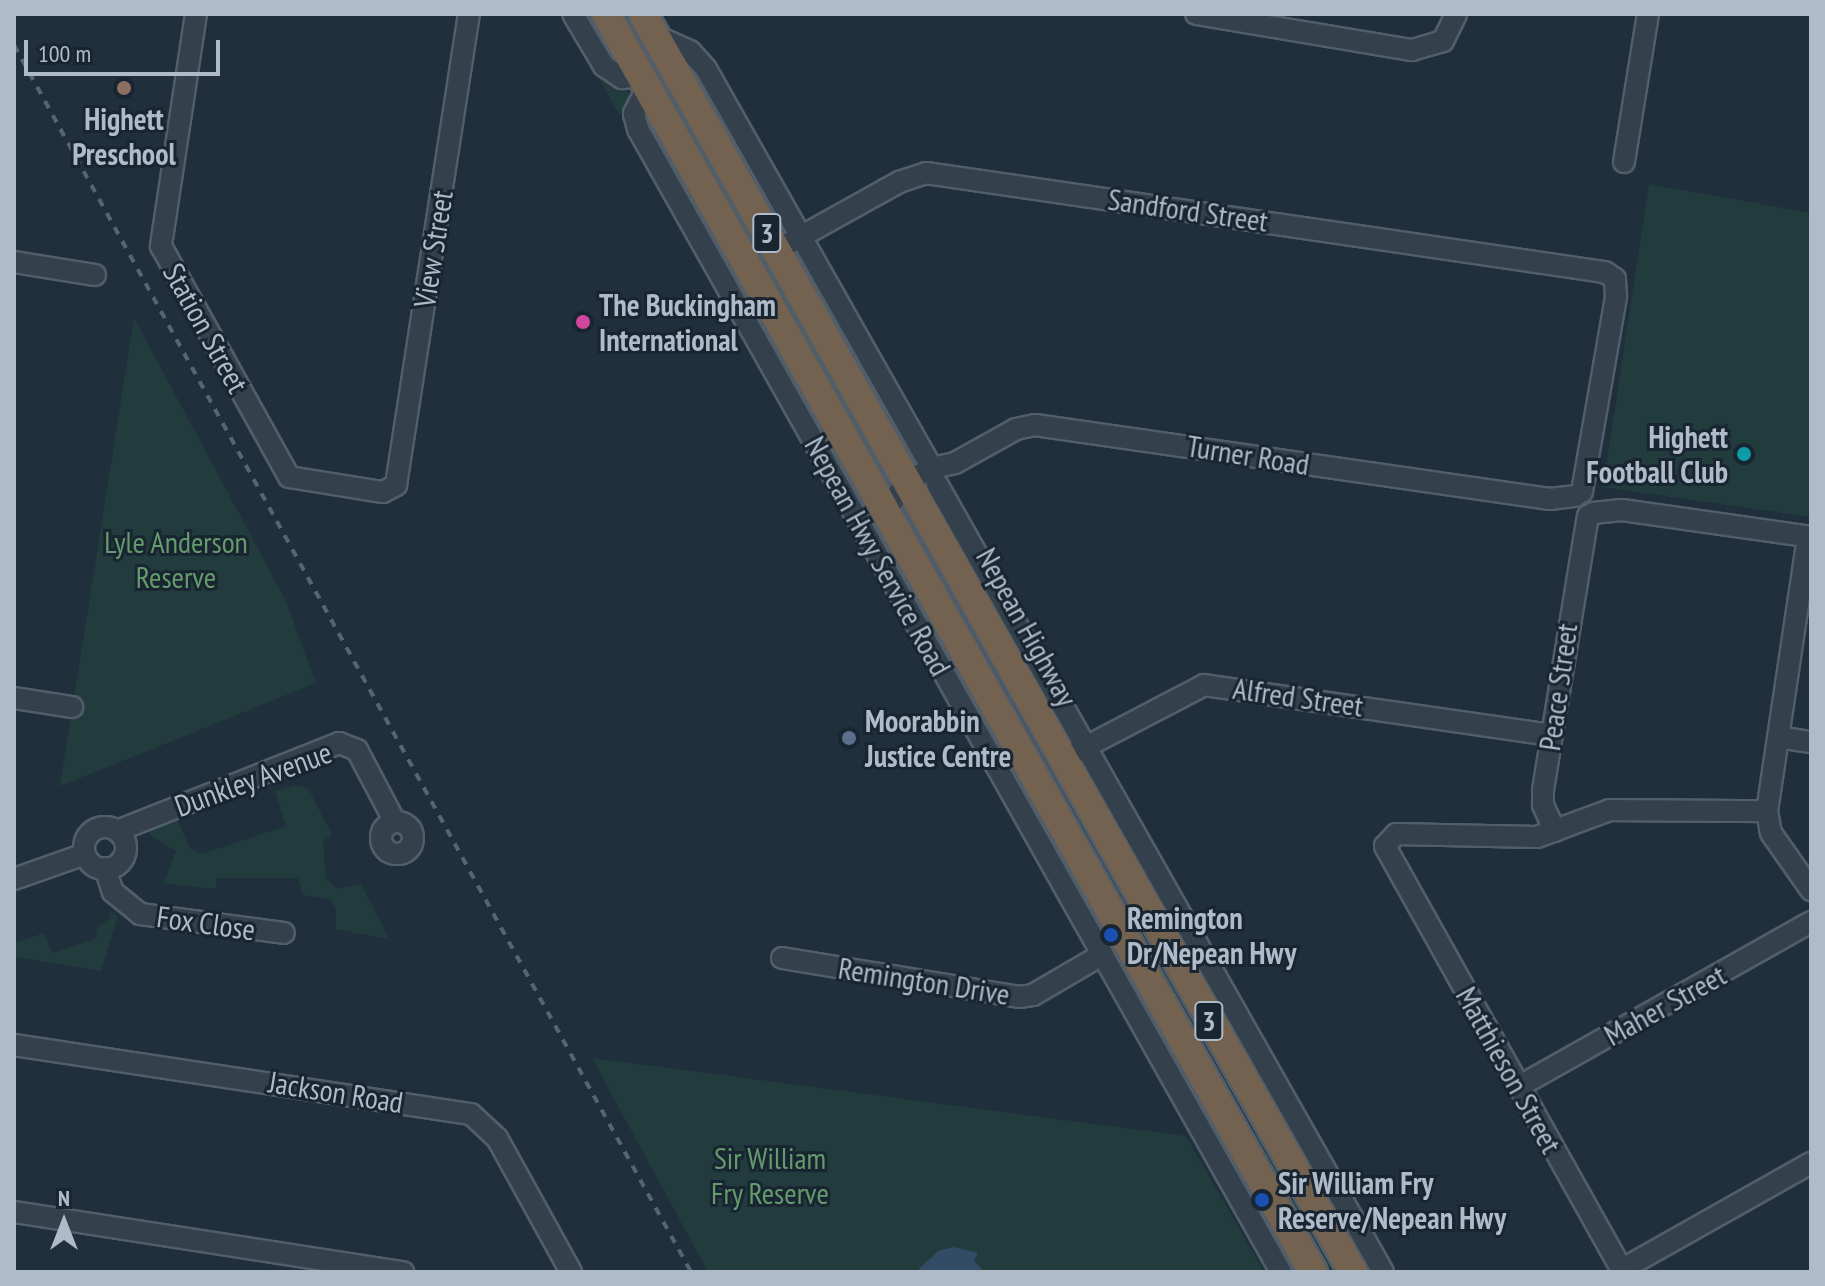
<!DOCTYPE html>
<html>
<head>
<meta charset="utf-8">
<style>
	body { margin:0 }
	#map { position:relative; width:1825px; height:1286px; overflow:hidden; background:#202f3c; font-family:"PT Sans Narrow",sans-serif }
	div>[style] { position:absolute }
	.green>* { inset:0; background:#223c3d }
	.water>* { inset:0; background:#324c65 }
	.roads { filter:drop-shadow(2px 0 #525e6a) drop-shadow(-2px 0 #525e6a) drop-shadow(0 2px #525e6a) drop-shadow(0 -2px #525e6a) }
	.minor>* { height:20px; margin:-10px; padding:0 10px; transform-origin:10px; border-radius:10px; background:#34404c }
	.minor>.ring { margin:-10px; padding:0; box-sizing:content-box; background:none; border:20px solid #34404c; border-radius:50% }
	.highway>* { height:28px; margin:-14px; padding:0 14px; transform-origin:14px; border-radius:14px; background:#736250 }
	.rail>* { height:4px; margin-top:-2px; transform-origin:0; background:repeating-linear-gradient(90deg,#566574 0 8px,transparent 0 16px) }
	.dots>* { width:22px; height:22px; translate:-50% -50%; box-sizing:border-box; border:4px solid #192531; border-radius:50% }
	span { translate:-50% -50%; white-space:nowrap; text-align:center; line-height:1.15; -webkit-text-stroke:6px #192531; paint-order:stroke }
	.shield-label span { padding:2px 6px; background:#192531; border:2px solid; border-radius:6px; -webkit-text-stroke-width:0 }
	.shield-label { font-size:28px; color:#afbbc8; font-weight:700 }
	.poi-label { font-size:30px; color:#afbbc8; font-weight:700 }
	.left { translate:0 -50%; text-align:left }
	.right { translate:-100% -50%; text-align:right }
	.street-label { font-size:30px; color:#afbbc8 }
	.park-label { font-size:30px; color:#649b6c }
	.frame { position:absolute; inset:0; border:16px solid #afbbc8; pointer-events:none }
	.north { position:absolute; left:24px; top:1182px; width:80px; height:80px; -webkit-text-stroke:6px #192531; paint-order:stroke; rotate:0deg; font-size:22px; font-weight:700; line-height:32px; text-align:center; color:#afbbc8 }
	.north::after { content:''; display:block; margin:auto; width:28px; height:36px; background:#afbbc8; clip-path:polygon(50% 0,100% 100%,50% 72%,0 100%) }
	.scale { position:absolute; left:24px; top:40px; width:196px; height:36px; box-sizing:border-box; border:4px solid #afbbc8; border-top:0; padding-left:10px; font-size:24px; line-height:28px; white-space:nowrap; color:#afbbc8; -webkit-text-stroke:6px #192531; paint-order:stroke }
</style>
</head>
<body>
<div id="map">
	<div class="green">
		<i style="clip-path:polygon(648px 50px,893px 481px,892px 495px,730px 214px)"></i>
		<i style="clip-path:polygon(682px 54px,692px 61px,785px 231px,772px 221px)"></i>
		<i style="clip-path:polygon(589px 61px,623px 85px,630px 95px,629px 113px,619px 114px)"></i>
		<i style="clip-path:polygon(644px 111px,831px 441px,834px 457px,642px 120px)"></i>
		<i style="clip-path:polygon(1649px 184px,1811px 213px,1811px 517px,1603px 487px)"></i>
		<i style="clip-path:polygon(801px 253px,918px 464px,903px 455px,799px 270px)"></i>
		<i style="clip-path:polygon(134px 318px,285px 599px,316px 683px,60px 786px)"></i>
		<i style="clip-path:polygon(844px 464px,893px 552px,897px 564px,845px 482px)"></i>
		<i style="clip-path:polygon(933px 495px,1071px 738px,1060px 733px)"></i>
		<i style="clip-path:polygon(890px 571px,914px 588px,922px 602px,1220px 1135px,1216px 1136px)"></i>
		<i style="clip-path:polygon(1085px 763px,1354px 1243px,1374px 1272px,1365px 1272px)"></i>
		<i style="clip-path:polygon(296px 785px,308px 788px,332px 835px,323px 841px,326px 879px,337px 889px,361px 884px,389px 939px,336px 929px,336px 909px,330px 899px,303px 895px,298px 878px,216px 878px,216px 889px,164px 883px,176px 851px,150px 835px,150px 824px,175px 815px,190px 848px,202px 854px,286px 826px,275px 791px)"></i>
		<i style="clip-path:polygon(108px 912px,118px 916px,101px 971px,14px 957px,14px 943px,44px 933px,52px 953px,96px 939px,97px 927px,110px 919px)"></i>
		<i style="clip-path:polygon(592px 1058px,1186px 1136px,1264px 1272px,708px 1272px)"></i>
		<i style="clip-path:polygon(1255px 1130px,1259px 1132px,1339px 1272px,1326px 1272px,1252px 1146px)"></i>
		<i style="clip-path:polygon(1218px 1149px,1234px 1160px,1296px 1272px,1287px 1272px)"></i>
	</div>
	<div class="water">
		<i style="clip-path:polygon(954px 1247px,978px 1253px,974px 1260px,984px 1272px,916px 1272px,938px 1251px)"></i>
	</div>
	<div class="roads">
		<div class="minor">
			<i style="left:196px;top:14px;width:235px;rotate:98.6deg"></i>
			<i style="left:161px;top:246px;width:264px;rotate:61deg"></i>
			<i style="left:289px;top:477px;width:95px;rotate:9.1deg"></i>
			<i style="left:383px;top:492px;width:15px;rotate:-28deg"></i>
			<i style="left:396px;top:485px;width:477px;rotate:-81.2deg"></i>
			<i style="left:573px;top:14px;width:61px;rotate:59.2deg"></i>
			<i style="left:604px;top:66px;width:22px;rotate:34deg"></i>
			<i style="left:622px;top:78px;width:18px;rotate:-6deg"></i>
			<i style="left:1196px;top:14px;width:219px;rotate:9.5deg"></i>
			<i style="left:1412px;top:50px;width:32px;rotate:-16deg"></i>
			<i style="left:1443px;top:41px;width:30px;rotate:-64deg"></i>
			<i style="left:656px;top:36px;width:37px;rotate:24deg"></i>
			<i style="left:690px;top:51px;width:24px;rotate:48deg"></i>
			<i style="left:706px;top:69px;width:459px;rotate:60.5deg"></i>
			<i style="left:647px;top:88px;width:29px;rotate:117deg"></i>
			<i style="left:634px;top:114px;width:16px;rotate:75deg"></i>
			<i style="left:638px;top:129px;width:1311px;rotate:60.64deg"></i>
			<i style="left:1624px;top:162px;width:150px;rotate:-80.8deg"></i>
			<i style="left:777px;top:250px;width:140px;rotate:-29.1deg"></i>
			<i style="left:899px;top:182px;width:28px;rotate:-18deg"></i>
			<i style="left:926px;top:173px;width:686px;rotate:8.3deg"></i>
			<i style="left:1605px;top:272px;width:12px;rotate:35deg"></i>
			<i style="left:1615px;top:279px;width:18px;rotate:87deg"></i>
			<i style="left:1616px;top:297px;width:198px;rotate:99.9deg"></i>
			<i style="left:14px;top:262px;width:82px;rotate:9.1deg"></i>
			<i style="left:937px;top:484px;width:905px;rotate:60.49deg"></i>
			<i style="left:885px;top:513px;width:37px;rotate:-56deg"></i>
			<i style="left:906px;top:482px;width:30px;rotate:-28deg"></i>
			<i style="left:932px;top:468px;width:24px;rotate:-12deg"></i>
			<i style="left:955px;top:463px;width:70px;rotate:-29.1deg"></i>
			<i style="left:1016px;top:429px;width:19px;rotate:-12deg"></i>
			<i style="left:1035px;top:425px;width:520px;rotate:8.18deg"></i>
			<i style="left:1550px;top:499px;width:26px;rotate:-7deg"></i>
			<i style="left:1593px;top:513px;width:29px;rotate:-6deg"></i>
			<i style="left:1622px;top:510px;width:191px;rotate:8.1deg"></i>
			<i style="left:1808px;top:537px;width:277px;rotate:98.5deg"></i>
			<i style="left:1767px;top:811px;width:22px;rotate:80deg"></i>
			<i style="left:1771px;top:833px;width:70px;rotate:54.9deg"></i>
			<i style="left:14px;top:698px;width:59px;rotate:8.8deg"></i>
			<i style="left:1778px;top:737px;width:33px;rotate:9deg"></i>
			<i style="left:1076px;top:752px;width:144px;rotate:-27.6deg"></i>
			<i style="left:1204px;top:685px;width:351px;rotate:8.2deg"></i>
			<i class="ring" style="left:381px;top:822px;width:12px;height:12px"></i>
			<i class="ring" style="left:84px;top:827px;width:22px;height:22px"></i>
			<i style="left:117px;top:831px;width:239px;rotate:-21.6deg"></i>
			<i style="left:339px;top:743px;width:19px;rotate:21deg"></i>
			<i style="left:357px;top:750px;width:81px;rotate:62.2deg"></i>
			<i style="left:1555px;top:831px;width:29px;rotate:-115deg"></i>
			<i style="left:1543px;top:805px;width:15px;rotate:-90deg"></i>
			<i style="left:1543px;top:790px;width:278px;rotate:-80.7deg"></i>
			<i style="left:105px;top:868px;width:25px;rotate:72deg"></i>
			<i style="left:113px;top:892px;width:35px;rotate:39deg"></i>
			<i style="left:140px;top:914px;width:145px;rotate:7.5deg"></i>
			<i style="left:14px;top:879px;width:75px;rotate:-19.4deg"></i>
			<i style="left:782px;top:958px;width:240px;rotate:9.3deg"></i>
			<i style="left:1019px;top:997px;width:14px;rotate:-8deg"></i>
			<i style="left:1033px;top:995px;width:81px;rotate:-30.4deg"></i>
			<i style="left:14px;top:1045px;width:462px;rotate:8.6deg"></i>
			<i style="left:471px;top:1114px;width:35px;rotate:43deg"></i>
			<i style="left:497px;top:1138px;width:153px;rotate:61.1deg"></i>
			<i style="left:1518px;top:1087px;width:336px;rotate:-29.4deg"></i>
			<i style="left:14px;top:1212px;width:394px;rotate:8.8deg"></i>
			<i style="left:1621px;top:1270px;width:218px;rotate:-29.4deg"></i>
			<i style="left:1623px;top:1272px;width:488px;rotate:-119.2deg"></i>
			<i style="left:1385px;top:846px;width:16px;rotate:-47deg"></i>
			<i style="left:1396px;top:834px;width:141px;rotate:1.2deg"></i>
			<i style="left:1537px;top:837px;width:78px;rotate:-20.3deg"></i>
			<i style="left:1610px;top:810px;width:157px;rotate:0.4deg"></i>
		</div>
		<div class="highway">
			<i style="left:606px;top:14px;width:1443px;rotate:60.66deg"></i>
			<i style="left:643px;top:14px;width:1445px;rotate:60.56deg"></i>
		</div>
	</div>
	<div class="rail">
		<i style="left:14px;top:45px;width:1401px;rotate:61.11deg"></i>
	</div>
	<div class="dots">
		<i style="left:124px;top:88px;background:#8d6e63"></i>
		<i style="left:583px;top:322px;background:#d1479c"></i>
		<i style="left:1744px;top:454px;background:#0f9aa8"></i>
		<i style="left:849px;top:738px;background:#5c6f8a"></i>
		<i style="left:1111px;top:935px;background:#1a4fb4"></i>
		<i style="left:1262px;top:1200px;background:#1a4fb4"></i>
	</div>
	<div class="shield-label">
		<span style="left:767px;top:233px">3</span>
		<span style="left:1209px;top:1021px">3</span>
	</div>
	<div class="poi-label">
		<span style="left:124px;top:136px">Highett<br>Preschool</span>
		<span class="left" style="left:599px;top:322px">The Buckingham<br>International</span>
		<span class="right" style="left:1728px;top:454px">Highett<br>Football Club</span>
		<span class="left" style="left:865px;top:738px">Moorabbin<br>Justice Centre</span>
		<span class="left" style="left:1127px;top:935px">Remington<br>Dr/Nepean Hwy</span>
		<span class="left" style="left:1278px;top:1200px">Sir William Fry<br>Reserve/Nepean Hwy</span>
	</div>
	<div class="street-label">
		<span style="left:1188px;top:210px;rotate:8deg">Sandford Street</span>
		<span style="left:433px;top:249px;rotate:-81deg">View Street</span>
		<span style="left:206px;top:328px;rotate:61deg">Station Street</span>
		<span style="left:1248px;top:455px;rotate:9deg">Turner Road</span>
		<span style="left:878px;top:556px;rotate:61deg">Nepean Hwy Service Road</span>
		<span style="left:1027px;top:627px;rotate:61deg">Nepean Highway</span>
		<span style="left:1558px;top:687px;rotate:-82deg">Peace Street</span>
		<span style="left:1298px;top:697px;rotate:8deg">Alfred Street</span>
		<span style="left:253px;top:779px;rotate:-20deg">Dunkley Avenue</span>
		<span style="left:206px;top:923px;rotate:8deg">Fox Close</span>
		<span style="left:924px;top:981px;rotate:9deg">Remington Drive</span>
		<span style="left:1665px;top:1005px;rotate:-29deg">Maher Street</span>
		<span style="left:1509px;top:1070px;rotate:61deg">Matthieson Street</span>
		<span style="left:336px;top:1092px;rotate:9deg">Jackson Road</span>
	</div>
	<div class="park-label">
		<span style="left:176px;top:559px">Lyle Anderson<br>Reserve</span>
		<span style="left:770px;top:1175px">Sir William<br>Fry Reserve</span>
	</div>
	<div class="frame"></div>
	<div class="north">N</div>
	<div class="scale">100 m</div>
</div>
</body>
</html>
